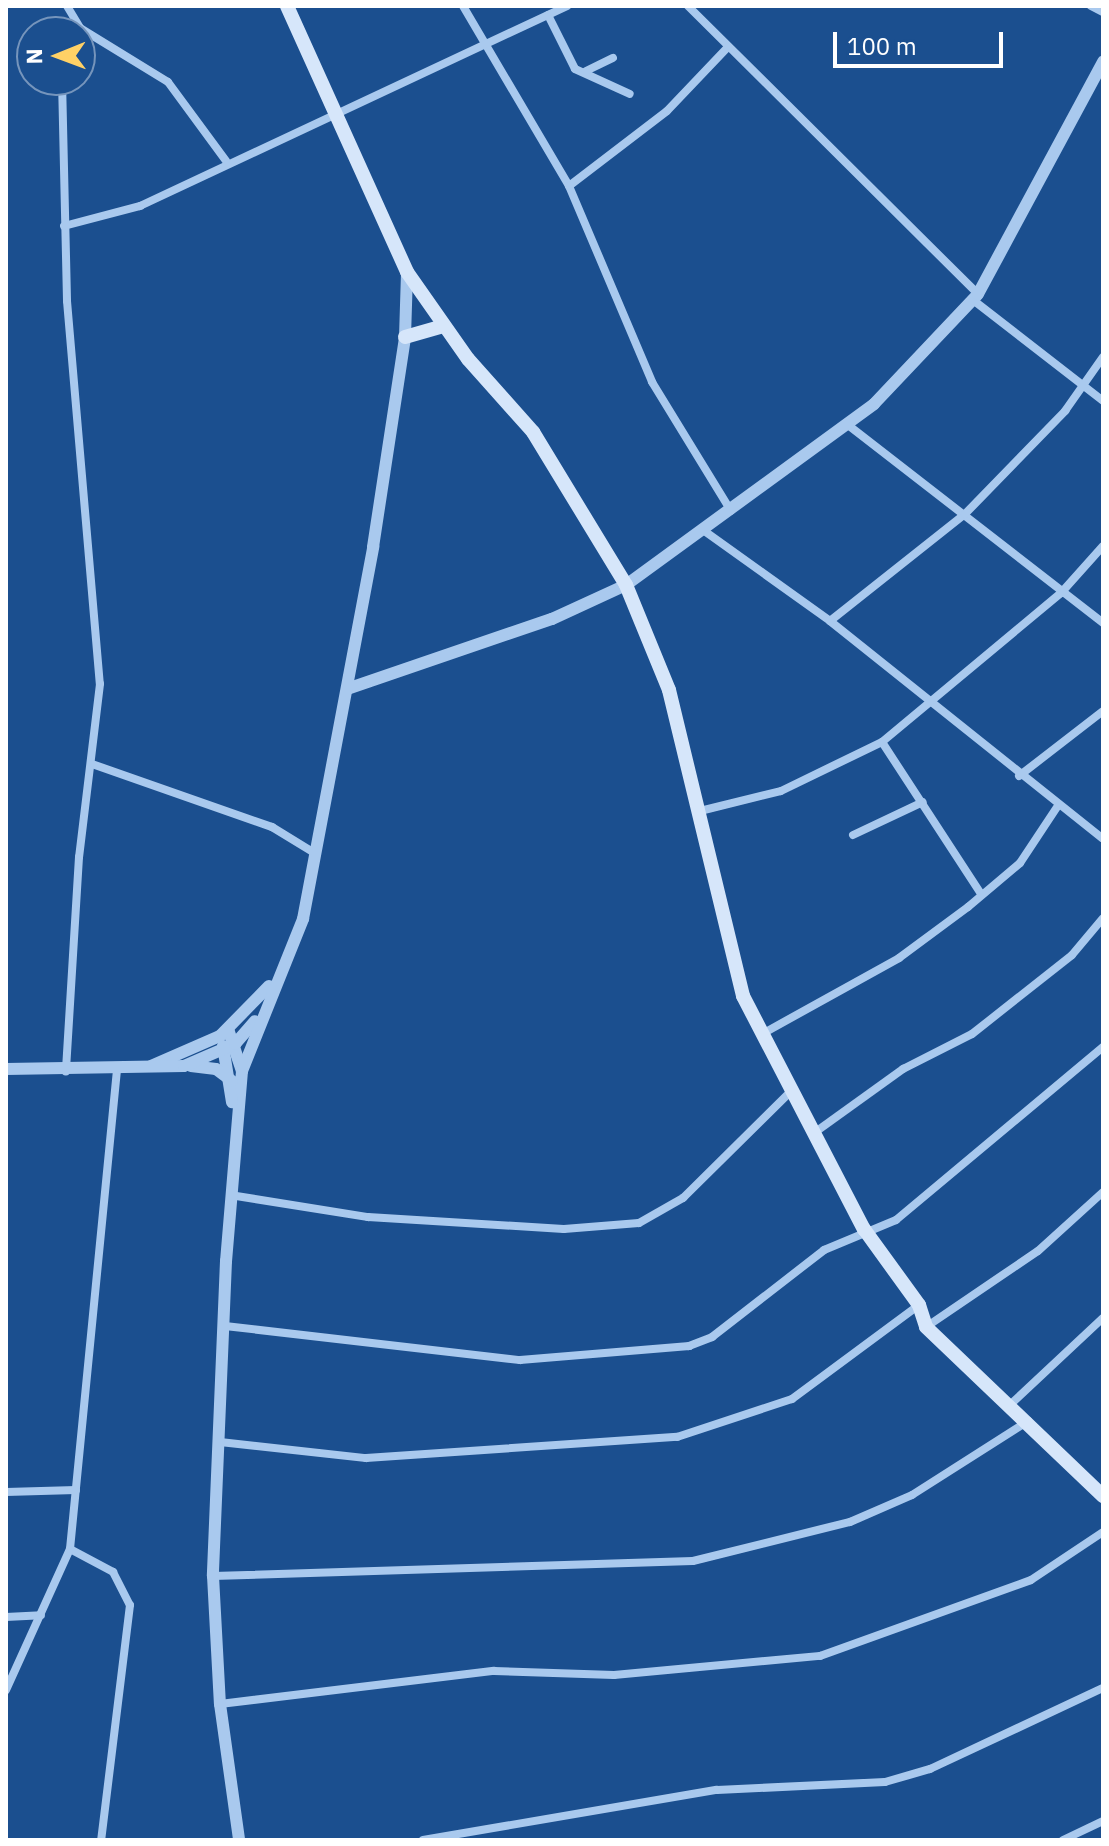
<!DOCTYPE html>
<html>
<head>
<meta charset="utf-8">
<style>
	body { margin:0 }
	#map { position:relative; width:1109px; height:1846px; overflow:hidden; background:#1b4f8f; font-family:"IBM Plex Sans",sans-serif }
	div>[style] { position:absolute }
	.minor>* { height:8px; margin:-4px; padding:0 4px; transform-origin:4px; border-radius:4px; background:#a9c9ee }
	.tertiary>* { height:12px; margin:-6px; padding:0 6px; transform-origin:6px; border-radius:6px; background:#a9c9ee }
	.secondary>* { height:14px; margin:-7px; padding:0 7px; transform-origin:7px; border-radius:7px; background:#d6e6fa }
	span { translate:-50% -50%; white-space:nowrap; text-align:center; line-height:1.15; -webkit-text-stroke:6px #1b4f8f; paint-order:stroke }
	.frame { position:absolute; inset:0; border:8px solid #fff; pointer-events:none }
	.north { position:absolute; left:16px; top:16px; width:80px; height:80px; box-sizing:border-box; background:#1b4f8f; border:2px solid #7695bc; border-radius:50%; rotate:269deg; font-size:22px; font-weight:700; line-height:32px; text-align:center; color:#fff }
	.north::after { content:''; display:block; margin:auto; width:28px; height:36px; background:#ffd166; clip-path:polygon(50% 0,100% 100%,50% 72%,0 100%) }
	.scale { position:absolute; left:833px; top:32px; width:170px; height:36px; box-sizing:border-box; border:4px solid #fff; border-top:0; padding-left:10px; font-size:24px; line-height:28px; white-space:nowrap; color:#fff; -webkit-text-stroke:6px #1b4f8f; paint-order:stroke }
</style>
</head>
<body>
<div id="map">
	<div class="minor">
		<i style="left:67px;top:6px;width:26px;rotate:59deg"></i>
		<i style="left:80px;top:28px;width:103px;rotate:31.5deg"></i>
		<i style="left:168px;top:82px;width:98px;rotate:53.7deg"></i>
		<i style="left:463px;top:6px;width:209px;rotate:59.5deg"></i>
		<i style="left:569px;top:186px;width:213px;rotate:67deg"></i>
		<i style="left:652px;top:382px;width:151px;rotate:58.5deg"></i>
		<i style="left:688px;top:6px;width:409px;rotate:44.8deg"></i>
		<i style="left:1091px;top:6px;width:13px;rotate:27deg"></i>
		<i style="left:548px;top:15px;width:60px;rotate:63.4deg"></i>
		<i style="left:575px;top:69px;width:60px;rotate:24.4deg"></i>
		<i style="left:586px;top:71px;width:30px;rotate:-26deg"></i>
		<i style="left:62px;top:80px;width:221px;rotate:88.7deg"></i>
		<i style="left:67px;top:301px;width:384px;rotate:85.1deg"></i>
		<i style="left:100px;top:684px;width:174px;rotate:96.9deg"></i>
		<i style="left:79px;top:857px;width:215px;rotate:93.5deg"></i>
		<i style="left:569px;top:186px;width:123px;rotate:-37.4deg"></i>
		<i style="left:667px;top:111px;width:88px;rotate:-46.4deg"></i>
		<i style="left:64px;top:226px;width:79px;rotate:-14.7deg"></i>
		<i style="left:140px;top:206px;width:472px;rotate:-25.1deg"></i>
		<i style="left:973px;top:300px;width:165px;rotate:37.8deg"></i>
		<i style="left:848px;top:425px;width:323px;rotate:37.8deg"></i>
		<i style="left:703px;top:530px;width:156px;rotate:35.6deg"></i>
		<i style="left:830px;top:621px;width:349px;rotate:38.6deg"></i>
		<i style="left:830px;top:621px;width:172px;rotate:-38.4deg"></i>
		<i style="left:965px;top:514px;width:144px;rotate:-45.8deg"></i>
		<i style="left:1065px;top:411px;width:66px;rotate:-54.9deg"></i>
		<i style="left:882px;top:742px;width:181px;rotate:56.9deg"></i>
		<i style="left:92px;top:764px;width:191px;rotate:19.3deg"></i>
		<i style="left:272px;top:827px;width:52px;rotate:31.5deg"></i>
		<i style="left:1019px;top:776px;width:106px;rotate:-37.7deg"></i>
		<i style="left:700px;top:811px;width:83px;rotate:-13.9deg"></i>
		<i style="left:781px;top:791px;width:112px;rotate:-25.9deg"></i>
		<i style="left:882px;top:742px;width:233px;rotate:-39.8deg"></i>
		<i style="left:1061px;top:593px;width:63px;rotate:-48.2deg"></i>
		<i style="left:853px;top:835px;width:77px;rotate:-25.2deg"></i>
		<i style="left:762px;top:1034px;width:157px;rotate:-29deg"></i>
		<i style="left:899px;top:958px;width:86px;rotate:-36.5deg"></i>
		<i style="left:968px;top:907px;width:68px;rotate:-40.2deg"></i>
		<i style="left:1020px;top:863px;width:67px;rotate:-56.5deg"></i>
		<i style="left:814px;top:1133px;width:110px;rotate:-35.7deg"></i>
		<i style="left:903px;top:1069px;width:77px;rotate:-26.9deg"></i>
		<i style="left:972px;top:1034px;width:127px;rotate:-38.3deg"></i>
		<i style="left:1072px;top:955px;width:48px;rotate:-50deg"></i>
		<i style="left:230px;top:1195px;width:140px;rotate:9.1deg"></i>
		<i style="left:368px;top:1217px;width:196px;rotate:3.5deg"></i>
		<i style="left:564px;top:1229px;width:75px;rotate:-4.6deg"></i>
		<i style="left:639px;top:1223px;width:51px;rotate:-29.6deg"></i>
		<i style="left:683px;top:1198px;width:152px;rotate:-44.7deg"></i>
		<i style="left:225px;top:1326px;width:297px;rotate:6.6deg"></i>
		<i style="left:520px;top:1360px;width:170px;rotate:-4.7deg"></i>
		<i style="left:689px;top:1346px;width:25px;rotate:-21deg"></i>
		<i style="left:712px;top:1337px;width:142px;rotate:-37.8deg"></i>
		<i style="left:824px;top:1250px;width:78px;rotate:-22.6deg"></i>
		<i style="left:896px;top:1220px;width:270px;rotate:-39.9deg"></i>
		<i style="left:926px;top:1327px;width:135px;rotate:-34.2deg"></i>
		<i style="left:1038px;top:1251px;width:88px;rotate:-42.2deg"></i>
		<i style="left:1011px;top:1404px;width:126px;rotate:-43.1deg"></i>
		<i style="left:220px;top:1442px;width:147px;rotate:6.3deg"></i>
		<i style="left:366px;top:1458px;width:312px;rotate:-3.9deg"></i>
		<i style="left:677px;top:1437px;width:121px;rotate:-18.3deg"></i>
		<i style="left:792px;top:1399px;width:158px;rotate:-36.5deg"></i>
		<i style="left:6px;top:1492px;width:70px;rotate:-1.6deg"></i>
		<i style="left:70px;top:1549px;width:49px;rotate:28.1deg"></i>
		<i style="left:113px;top:1572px;width:37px;rotate:63deg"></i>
		<i style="left:130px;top:1605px;width:237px;rotate:97deg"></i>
		<i style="left:213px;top:1576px;width:480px;rotate:-1.8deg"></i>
		<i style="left:693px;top:1561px;width:162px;rotate:-14deg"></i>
		<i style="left:850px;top:1522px;width:68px;rotate:-23.5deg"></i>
		<i style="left:912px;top:1495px;width:138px;rotate:-32.5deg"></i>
		<i style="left:6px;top:1617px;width:35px;rotate:-3deg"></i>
		<i style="left:6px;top:1690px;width:155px;rotate:-65.6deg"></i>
		<i style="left:70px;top:1549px;width:481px;rotate:-84.4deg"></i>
		<i style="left:220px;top:1704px;width:276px;rotate:-6.9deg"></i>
		<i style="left:494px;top:1671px;width:120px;rotate:1.9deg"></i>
		<i style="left:614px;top:1675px;width:207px;rotate:-5.3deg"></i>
		<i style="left:820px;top:1656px;width:224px;rotate:-19.8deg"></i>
		<i style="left:1031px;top:1580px;width:87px;rotate:-33.7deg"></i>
		<i style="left:423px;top:1840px;width:298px;rotate:-9.7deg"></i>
		<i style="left:717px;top:1790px;width:168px;rotate:-2.7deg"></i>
		<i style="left:885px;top:1782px;width:47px;rotate:-16.1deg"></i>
		<i style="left:930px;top:1769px;width:191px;rotate:-25.1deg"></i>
		<i style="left:1063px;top:1840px;width:44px;rotate:-25.4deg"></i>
	</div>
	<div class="tertiary">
		<i style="left:347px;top:689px;width:217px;rotate:-18.9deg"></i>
		<i style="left:552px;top:619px;width:81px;rotate:-24.7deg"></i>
		<i style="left:626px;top:585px;width:307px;rotate:-36.1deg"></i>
		<i style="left:874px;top:404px;width:151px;rotate:-46.6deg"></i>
		<i style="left:978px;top:294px;width:264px;rotate:-61.7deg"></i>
		<i style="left:228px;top:1029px;width:44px;rotate:71.6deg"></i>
		<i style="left:242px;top:1071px;width:191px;rotate:94.8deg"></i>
		<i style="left:226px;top:1261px;width:315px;rotate:92.4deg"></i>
		<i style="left:213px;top:1576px;width:128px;rotate:86.9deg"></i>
		<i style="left:220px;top:1704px;width:137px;rotate:82deg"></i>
		<i style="left:223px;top:1046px;width:57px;rotate:80.9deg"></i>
		<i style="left:151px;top:1066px;width:75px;rotate:-23.5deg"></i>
		<i style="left:220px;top:1036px;width:70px;rotate:-45.6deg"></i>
		<i style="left:191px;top:1066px;width:25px;rotate:7deg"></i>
		<i style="left:216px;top:1069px;width:20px;rotate:37deg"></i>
		<i style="left:6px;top:1069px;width:178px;rotate:-1deg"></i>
		<i style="left:184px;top:1066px;width:56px;rotate:-23.3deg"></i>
		<i style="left:235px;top:1044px;width:30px;rotate:-49deg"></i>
		<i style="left:242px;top:1071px;width:164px;rotate:-68.1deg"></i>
		<i style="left:303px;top:919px;width:379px;rotate:-79.3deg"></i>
		<i style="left:373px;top:547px;width:212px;rotate:-81.3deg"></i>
		<i style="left:405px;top:337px;width:65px;rotate:-88.2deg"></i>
	</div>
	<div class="secondary">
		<i style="left:287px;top:6px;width:292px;rotate:65.7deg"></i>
		<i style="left:407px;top:272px;width:106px;rotate:55deg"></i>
		<i style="left:468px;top:359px;width:98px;rotate:48.3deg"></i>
		<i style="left:533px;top:432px;width:179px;rotate:58.7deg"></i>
		<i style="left:626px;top:585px;width:113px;rotate:67.7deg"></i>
		<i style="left:669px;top:690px;width:315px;rotate:76.4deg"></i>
		<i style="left:743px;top:996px;width:263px;rotate:62.6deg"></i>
		<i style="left:864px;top:1229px;width:94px;rotate:54.1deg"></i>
		<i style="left:919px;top:1305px;width:23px;rotate:72deg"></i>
		<i style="left:926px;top:1327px;width:245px;rotate:43.7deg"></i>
		<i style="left:405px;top:337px;width:40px;rotate:-16deg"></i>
	</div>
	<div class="frame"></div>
	<div class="north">N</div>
	<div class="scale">100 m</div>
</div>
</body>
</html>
